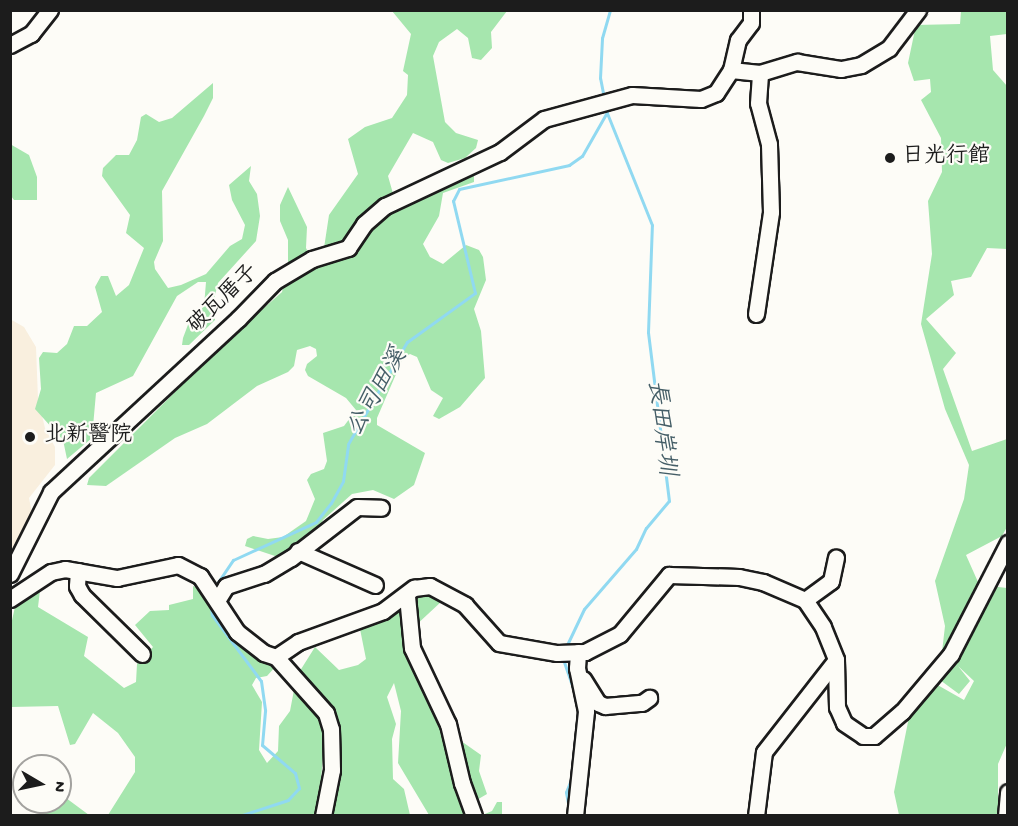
<!DOCTYPE html>
<html>
<head>
<meta charset="utf-8">
<style>
	body { margin:0 }
	#map { position:relative; width:1018px; height:826px; overflow:hidden; background:#fdfcf7; font-family:"Gochi Hand","LXGW WenKai TC",sans-serif }
	div>[style] { position:absolute }
	.built>* { inset:0; background:#f9efde }
	.green>* { inset:0; background:#a6e6ae }
	.stream>* { height:3px; margin:-1.5px; padding:0 1.5px; transform-origin:1.5px; border-radius:1.5px; background:#90d9f1 }
	.roads { filter:drop-shadow(2px 0 #1c1c1c) drop-shadow(-2px 0 #1c1c1c) drop-shadow(0 2px #1c1c1c) drop-shadow(0 -2px #1c1c1c) }
	.minor>* { height:15px; margin:-7.5px; padding:0 7.5px; transform-origin:7.5px; border-radius:7.5px; background:#fdfcf7 }
	.dots>* { width:16px; height:16px; translate:-50% -50%; box-sizing:border-box; border:3px solid #fdfcf7; border-radius:50% }
	span { translate:-50% -50%; white-space:nowrap; text-align:center; line-height:1.15; -webkit-text-stroke:4.5px #fdfcf7; paint-order:stroke }
	.poi-label { font-size:22px; color:#1c1c1c }
	.left { translate:0 -50%; text-align:left }
	.street-label { font-size:22px; color:#1c1c1c }
	.water-label { font-size:24px; color:#455e67; font-style:italic }
	.frame { position:absolute; inset:0; border:12px solid #1c1c1c; pointer-events:none }
	.north { position:absolute; left:12px; top:754px; width:60px; height:60px; box-sizing:border-box; background:#fdfcf7; border:2px solid #a3a29f; border-radius:50%; rotate:99deg; font-size:16px; font-weight:700; line-height:24px; text-align:center; color:#1c1c1c }
	.north::after { content:''; display:block; margin:auto; width:21px; height:27px; background:#1c1c1c; clip-path:polygon(50% 0,100% 100%,50% 72%,0 100%) }
</style>
</head>
<body>
<div id="map">
	<div class="built">
		<i style="clip-path:polygon(10px 319px,24px 327px,36px 347px,38px 399px,45px 428px,55px 447px,55px 465px,29px 498px,32px 513px,11px 560px)"></i>
	</div>
	<div class="green">
		<i style="clip-path:polygon(392px 11px,507px 11px,491px 32px,492px 48px,481px 60px,472px 58px,468px 38px,457px 29px,439px 42px,433px 56px,445px 122px,456px 133px,478px 140px,476px 148px,465px 158px,448px 163px,441px 160px,433px 142px,413px 133px,388px 176px,394px 197px,474px 169px,474px 182px,443px 193px,439px 216px,423px 244px,430px 257px,443px 264px,466px 245px,479px 250px,483px 257px,486px 280px,474px 309px,481px 331px,485px 378px,460px 407px,439px 419px,433px 416px,443px 398px,431px 390px,417px 357px,410px 354px,403px 358px,377px 418px,377px 425px,425px 453px,414px 485px,394px 499px,373px 490px,352px 494px,323px 520px,314px 540px,278px 557px,245px 546px,247px 539px,253px 536px,268px 539px,283px 537px,306px 521px,315px 499px,307px 480px,311px 474px,324px 469px,327px 461px,323px 433px,344px 426px,356px 410px,346px 398px,308px 376px,305px 370px,307px 364px,317px 356px,316px 349px,310px 346px,297px 350px,294px 366px,288px 372px,257px 386px,207px 424px,175px 438px,106px 486px,87px 485px,89px 478px,222px 345px,282px 292px,288px 266px,288px 240px,280px 221px,280px 205px,288px 187px,307px 227px,306px 248px,309px 254px,324px 248px,329px 215px,358px 174px,348px 139px,365px 127px,392px 118px,407px 95px,408px 75px,403px 71px,411px 34px)"></i>
		<i style="clip-path:polygon(961px 11px,1007px 11px,1007px 34px,990px 36px,993px 70px,1007px 86px,1007px 249px,987px 248px,971px 277px,951px 281px,954px 295px,926px 319px,956px 353px,943px 369px,972px 451px,1007px 439px,1007px 527px,1002px 536px,966px 555px,978px 582px,954px 639px,942px 652px,945px 626px,935px 581px,964px 499px,969px 465px,945px 409px,921px 324px,932px 254px,928px 201px,942px 172px,941px 138px,921px 100px,931px 92px,930px 79px,914px 81px,908px 63px,916px 25px,960px 24px)"></i>
		<i style="clip-path:polygon(213px 83px,213px 98px,204px 116px,162px 191px,163px 241px,154px 262px,155px 269px,168px 288px,181px 285px,206px 274px,230px 246px,242px 239px,245px 225px,232px 200px,229px 185px,251px 166px,249px 181px,257px 194px,260px 216px,256px 241px,218px 283px,214px 299px,215px 320px,189px 345px,182px 345px,183px 338px,189px 322px,204px 306px,206px 282px,198px 282px,177px 296px,133px 376px,96px 393px,92px 438px,67px 459px,63px 440px,35px 409px,41px 389px,39px 358px,43px 352px,57px 353px,67px 344px,74px 326px,87px 326px,102px 312px,95px 287px,101px 276px,108px 276px,116px 296px,129px 285px,144px 248px,126px 233px,130px 215px,102px 176px,103px 168px,116px 155px,129px 155px,137px 140px,141px 117px,146px 114px,159px 122px,172px 118px)"></i>
		<i style="clip-path:polygon(10px 144px,29px 155px,37px 177px,37px 200px,14px 200px,11px 196px)"></i>
		<i style="clip-path:polygon(41px 582px,38px 607px,88px 637px,84px 656px,124px 688px,136px 682px,137px 664px,153px 647px,135px 625px,150px 611px,169px 610px,169px 605px,193px 599px,193px 586px,201px 589px,234px 639px,276px 666px,267px 676px,256px 678px,252px 685px,262px 702px,259px 750px,267px 763px,278px 751px,279px 726px,290px 711px,294px 690px,300px 688px,326px 721px,318px 815px,108px 815px,135px 772px,135px 757px,118px 733px,93px 713px,75px 744px,70px 745px,58px 706px,11px 707px,11px 625px,16px 602px)"></i>
		<i style="clip-path:polygon(990px 586px,1007px 588px,1008px 741px,998px 764px,998px 815px,899px 815px,894px 792px,910px 712px,934px 683px,964px 700px,974px 681px,958px 666px,970px 681px,959px 694px,940px 680px,956px 664px,952px 659px)"></i>
		<i style="clip-path:polygon(420px 591px,442px 601px,414px 627px,414px 640px,454px 736px,481px 755px,479px 771px,487px 794px,475px 801px,480px 815px,429px 815px,398px 763px,401px 711px,394px 683px,387px 697px,396px 724px,392px 739px,393px 779px,404px 789px,410px 815px,327px 815px,335px 758px,336px 717px,329px 704px,298px 674px,315px 647px,339px 670px,358px 665px,366px 659px,360px 629px,398px 611px)"></i>
		<i style="clip-path:polygon(61px 761px,66px 798px,89px 815px,42px 815px,42px 802px,60px 802px,60px 766px,51px 766px)"></i>
		<i style="clip-path:polygon(497px 802px,502px 802px,502px 815px,480px 816px,492px 811px)"></i>
	</div>
	<div class="stream">
		<i style="left:604px;top:98px;width:20px;rotate:-101deg"></i>
		<i style="left:600px;top:78px;width:40px;rotate:-87.1deg"></i>
		<i style="left:602px;top:38px;width:29px;rotate:-74deg"></i>
		<i style="left:214px;top:588px;width:34px;rotate:-56deg"></i>
		<i style="left:233px;top:560px;width:91px;rotate:-24.6deg"></i>
		<i style="left:316px;top:522px;width:24px;rotate:-52deg"></i>
		<i style="left:331px;top:503px;width:25px;rotate:-61deg"></i>
		<i style="left:343px;top:481px;width:37px;rotate:-82deg"></i>
		<i style="left:348px;top:444px;width:118px;rotate:-60deg"></i>
		<i style="left:407px;top:342px;width:84px;rotate:-35.8deg"></i>
		<i style="left:475px;top:293px;width:95px;rotate:-103.4deg"></i>
		<i style="left:453px;top:201px;width:13px;rotate:-63deg"></i>
		<i style="left:459px;top:189px;width:113px;rotate:-12.3deg"></i>
		<i style="left:569px;top:165px;width:16px;rotate:-35deg"></i>
		<i style="left:582px;top:156px;width:51px;rotate:-60.4deg"></i>
		<i style="left:210px;top:601px;width:14px;rotate:82deg"></i>
		<i style="left:212px;top:615px;width:82px;rotate:53.4deg"></i>
		<i style="left:261px;top:681px;width:30px;rotate:82deg"></i>
		<i style="left:265px;top:711px;width:34px;rotate:95deg"></i>
		<i style="left:262px;top:745px;width:43px;rotate:40.3deg"></i>
		<i style="left:295px;top:773px;width:16px;rotate:75deg"></i>
		<i style="left:299px;top:788px;width:16px;rotate:133deg"></i>
		<i style="left:288px;top:800px;width:52px;rotate:161.9deg"></i>
		<i style="left:565px;top:649px;width:44px;rotate:-64.6deg"></i>
		<i style="left:584px;top:609px;width:79px;rotate:-49.1deg"></i>
		<i style="left:636px;top:549px;width:23px;rotate:-65deg"></i>
		<i style="left:646px;top:528px;width:35px;rotate:-50deg"></i>
		<i style="left:669px;top:501px;width:170px;rotate:-97.1deg"></i>
		<i style="left:648px;top:332px;width:107px;rotate:-87.9deg"></i>
		<i style="left:652px;top:225px;width:121px;rotate:-111.9deg"></i>
		<i style="left:563px;top:659px;width:40px;rotate:71.1deg"></i>
		<i style="left:569px;top:808px;width:16px;rotate:-101deg"></i>
		<i style="left:566px;top:792px;width:16px;rotate:-68deg"></i>
	</div>
	<div class="roads">
		<div class="minor">
			<i style="left:10px;top:45px;width:24px;rotate:-28deg"></i>
			<i style="left:31px;top:34px;width:31px;rotate:-52deg"></i>
			<i style="left:731px;top:70px;width:31px;rotate:-77deg"></i>
			<i style="left:738px;top:40px;width:21px;rotate:-53deg"></i>
			<i style="left:751px;top:23px;width:13px;rotate:-90deg"></i>
			<i style="left:756px;top:314px;width:103px;rotate:-81.6deg"></i>
			<i style="left:771px;top:212px;width:68px;rotate:-91.7deg"></i>
			<i style="left:769px;top:144px;width:42px;rotate:-105deg"></i>
			<i style="left:758px;top:103px;width:30px;rotate:-86deg"></i>
			<i style="left:298px;top:551px;width:84px;rotate:23.8deg"></i>
			<i style="left:78px;top:571px;width:15px;rotate:94deg"></i>
			<i style="left:77px;top:586px;width:10px;rotate:61deg"></i>
			<i style="left:82px;top:595px;width:84px;rotate:44.5deg"></i>
			<i style="left:10px;top:574px;width:92px;rotate:-63.4deg"></i>
			<i style="left:51px;top:492px;width:255px;rotate:-42.8deg"></i>
			<i style="left:238px;top:319px;width:53px;rotate:-45.8deg"></i>
			<i style="left:275px;top:281px;width:43px;rotate:-30.7deg"></i>
			<i style="left:312px;top:259px;width:38px;rotate:-17deg"></i>
			<i style="left:348px;top:248px;width:29px;rotate:-56deg"></i>
			<i style="left:364px;top:224px;width:28px;rotate:-41deg"></i>
			<i style="left:385px;top:206px;width:127px;rotate:-25.2deg"></i>
			<i style="left:500px;top:152px;width:55px;rotate:-36.9deg"></i>
			<i style="left:544px;top:119px;width:91px;rotate:-15.3deg"></i>
			<i style="left:632px;top:95px;width:69px;rotate:3.3deg"></i>
			<i style="left:701px;top:99px;width:16px;rotate:-22deg"></i>
			<i style="left:716px;top:93px;width:27px;rotate:-57deg"></i>
			<i style="left:731px;top:70px;width:29px;rotate:6deg"></i>
			<i style="left:760px;top:73px;width:39px;rotate:-17deg"></i>
			<i style="left:797px;top:62px;width:45px;rotate:9deg"></i>
			<i style="left:841px;top:69px;width:20px;rotate:-11deg"></i>
			<i style="left:861px;top:65px;width:33px;rotate:-31deg"></i>
			<i style="left:889px;top:48px;width:48px;rotate:-52.7deg"></i>
			<i style="left:407px;top:596px;width:52px;rotate:84.5deg"></i>
			<i style="left:412px;top:648px;width:84px;rotate:64.7deg"></i>
			<i style="left:448px;top:724px;width:61px;rotate:76.7deg"></i>
			<i style="left:462px;top:783px;width:35px;rotate:70deg"></i>
			<i style="left:10px;top:599px;width:49px;rotate:-33.4deg"></i>
			<i style="left:51px;top:572px;width:14px;rotate:-12deg"></i>
			<i style="left:65px;top:569px;width:53px;rotate:9.8deg"></i>
			<i style="left:117px;top:578px;width:62px;rotate:-12deg"></i>
			<i style="left:178px;top:565px;width:25px;rotate:27deg"></i>
			<i style="left:200px;top:576px;width:67px;rotate:56.5deg"></i>
			<i style="left:237px;top:632px;width:34px;rotate:38deg"></i>
			<i style="left:264px;top:653px;width:13px;rotate:18deg"></i>
			<i style="left:276px;top:657px;width:27px;rotate:-34deg"></i>
			<i style="left:298px;top:642px;width:90px;rotate:-20deg"></i>
			<i style="left:383px;top:611px;width:39px;rotate:-37deg"></i>
			<i style="left:414px;top:588px;width:16px;rotate:-7deg"></i>
			<i style="left:430px;top:586px;width:40px;rotate:28deg"></i>
			<i style="left:465px;top:605px;width:51px;rotate:48.2deg"></i>
			<i style="left:499px;top:643px;width:59px;rotate:9.8deg"></i>
			<i style="left:557px;top:653px;width:28px;rotate:-2deg"></i>
			<i style="left:585px;top:652px;width:39px;rotate:-27deg"></i>
			<i style="left:620px;top:634px;width:77px;rotate:-50.3deg"></i>
			<i style="left:669px;top:575px;width:70px;rotate:1.6deg"></i>
			<i style="left:739px;top:577px;width:25px;rotate:12deg"></i>
			<i style="left:763px;top:582px;width:46px;rotate:23.2deg"></i>
			<i style="left:805px;top:600px;width:32px;rotate:56deg"></i>
			<i style="left:823px;top:627px;width:35px;rotate:68deg"></i>
			<i style="left:836px;top:660px;width:47px;rotate:88.8deg"></i>
			<i style="left:837px;top:707px;width:17px;rotate:66deg"></i>
			<i style="left:844px;top:723px;width:23px;rotate:34deg"></i>
			<i style="left:863px;top:736px;width:11px"></i>
			<i style="left:874px;top:736px;width:37px;rotate:-41deg"></i>
			<i style="left:902px;top:712px;width:76px;rotate:-49.8deg"></i>
			<i style="left:951px;top:654px;width:125px;rotate:-62.8deg"></i>
			<i style="left:218px;top:599px;width:15px;rotate:-58deg"></i>
			<i style="left:226px;top:586px;width:40px;rotate:-18deg"></i>
			<i style="left:264px;top:574px;width:31px;rotate:-31deg"></i>
			<i style="left:291px;top:558px;width:83px;rotate:-37.7deg"></i>
			<i style="left:357px;top:507px;width:24px;rotate:2deg"></i>
			<i style="left:805px;top:600px;width:32px;rotate:-36deg"></i>
			<i style="left:831px;top:581px;width:24px;rotate:-78deg"></i>
			<i style="left:276px;top:657px;width:75px;rotate:48.2deg"></i>
			<i style="left:326px;top:713px;width:17px;rotate:73deg"></i>
			<i style="left:331px;top:729px;width:41px;rotate:88.6deg"></i>
			<i style="left:332px;top:770px;width:47px;rotate:101.1deg"></i>
			<i style="left:583px;top:679px;width:28px;rotate:58deg"></i>
			<i style="left:598px;top:703px;width:8px;rotate:23deg"></i>
			<i style="left:605px;top:706px;width:37px;rotate:-5deg"></i>
			<i style="left:642px;top:703px;width:9px;rotate:-36deg"></i>
			<i style="left:575px;top:816px;width:106px;rotate:-84deg"></i>
			<i style="left:586px;top:711px;width:44px;rotate:-101.8deg"></i>
			<i style="left:577px;top:668px;width:16px;rotate:-86deg"></i>
			<i style="left:756px;top:816px;width:64px;rotate:-82.9deg"></i>
			<i style="left:764px;top:752px;width:117px;rotate:-52deg"></i>
			<i style="left:1006px;top:816px;width:24px;rotate:-85deg"></i>
		</div>
	</div>
	<div class="dots">
		<i style="left:890px;top:158px;background:#1c1c1c"></i>
		<i style="left:30px;top:437px;background:#1c1c1c"></i>
	</div>
	<div class="poi-label">
		<span class="left" style="left:902px;top:158px">日光行館</span>
		<span class="left" style="left:44px;top:437px">北新醫院</span>
	</div>
	<div class="street-label">
		<span style="left:224px;top:300px;rotate:-44deg">破瓦厝子</span>
	</div>
	<div class="water-label">
		<span style="left:378px;top:393px;rotate:-60deg">公司田溪</span>
		<span style="left:660px;top:428px;rotate:83deg">長田岸圳</span>
	</div>
	<div class="frame"></div>
	<div class="north">N</div>
</div>
</body>
</html>
